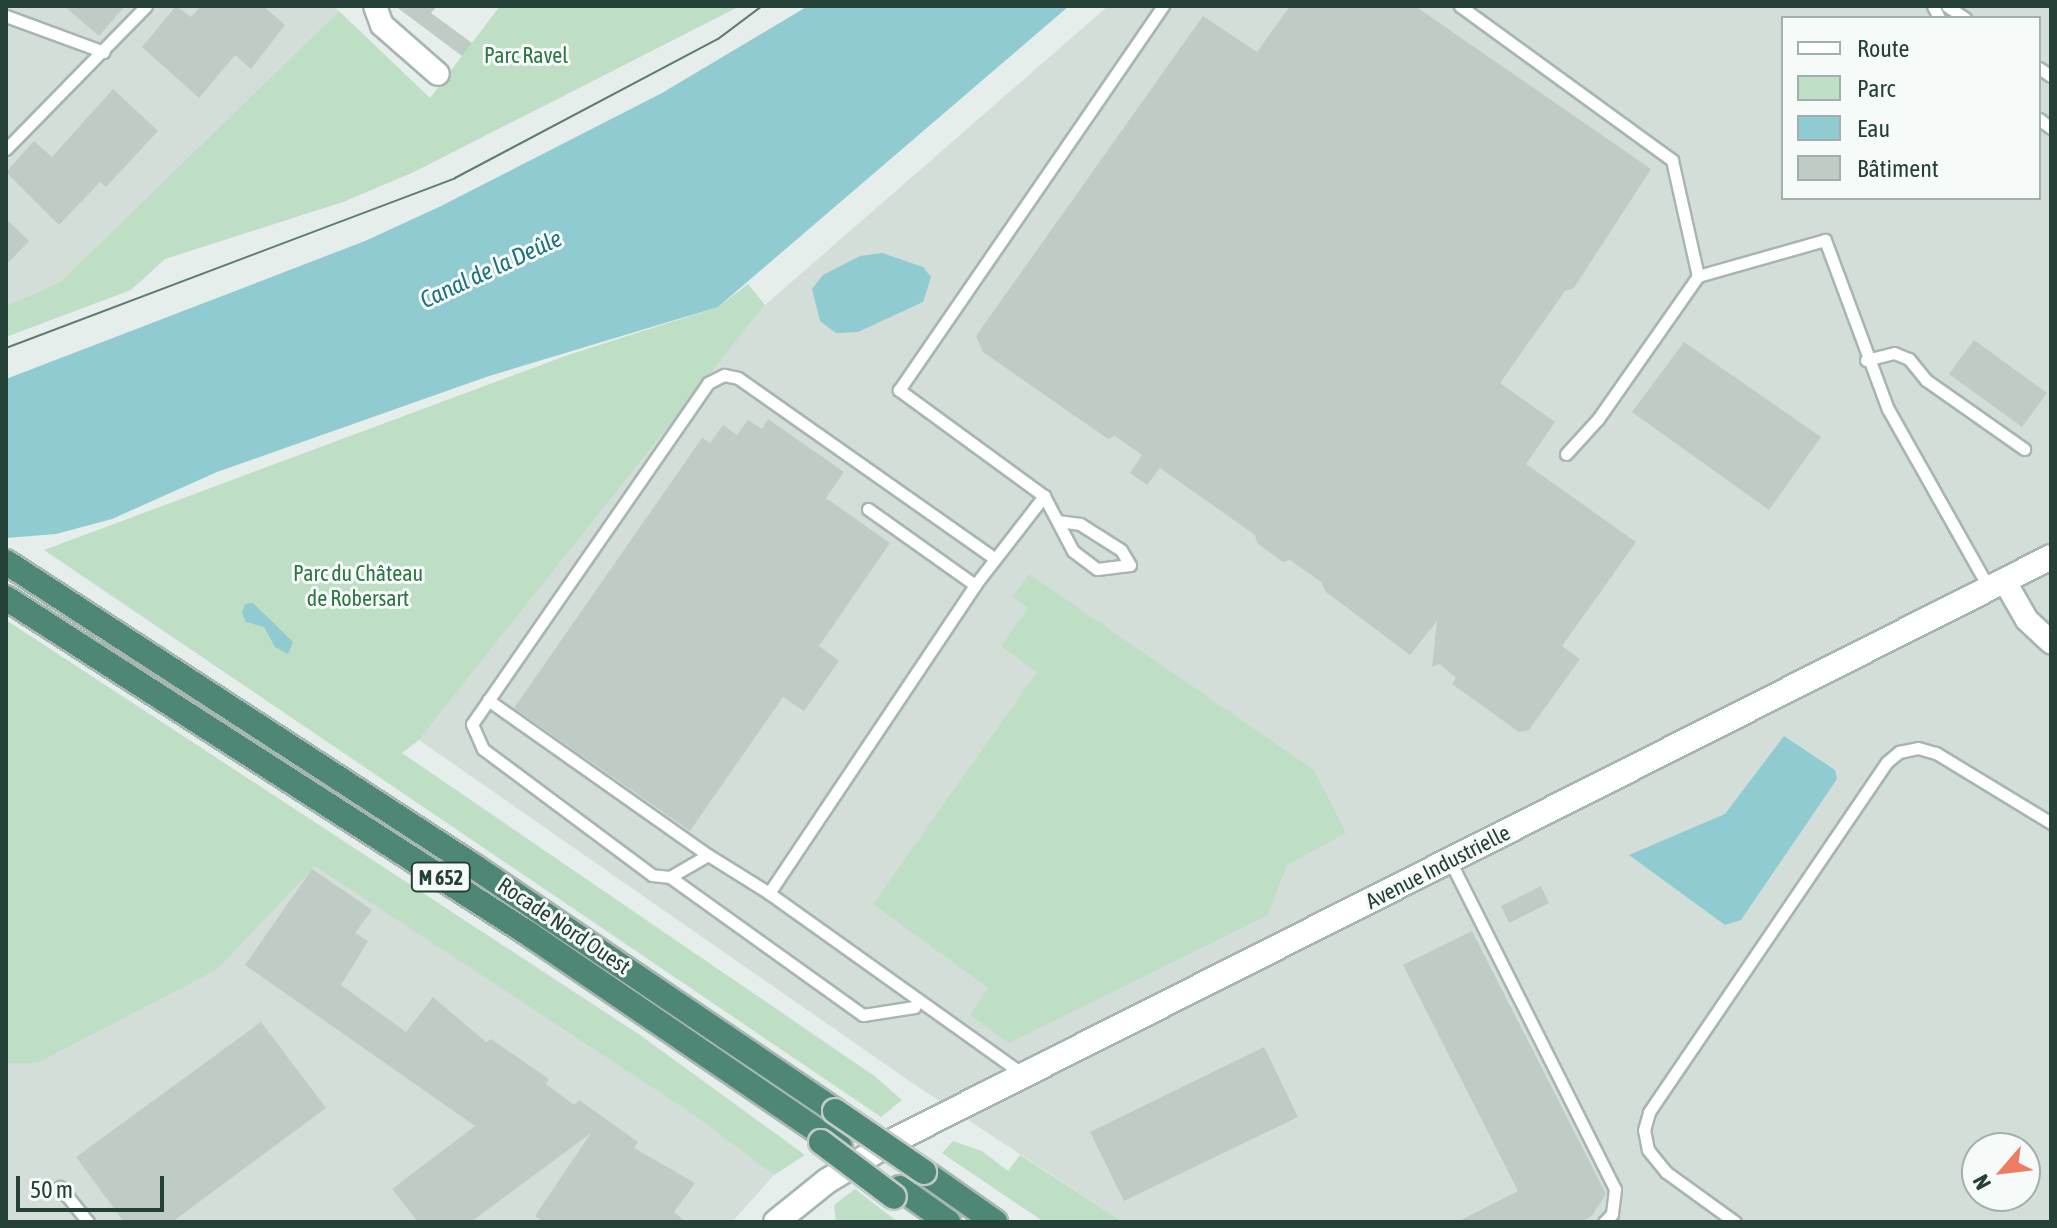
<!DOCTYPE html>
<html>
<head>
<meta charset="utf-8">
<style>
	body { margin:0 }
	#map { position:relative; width:2057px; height:1228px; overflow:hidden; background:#e5eeea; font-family:"Asap Condensed",sans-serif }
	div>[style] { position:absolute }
	.built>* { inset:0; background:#d4ded9 }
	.green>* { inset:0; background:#bfdec6 }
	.water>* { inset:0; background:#90cbd1 }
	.building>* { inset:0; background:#beccc5 }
	.roads { filter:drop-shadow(2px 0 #a8b6b1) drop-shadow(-2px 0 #a8b6b1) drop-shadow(0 2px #a8b6b1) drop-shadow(0 -2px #a8b6b1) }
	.service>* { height:11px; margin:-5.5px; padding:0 5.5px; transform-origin:5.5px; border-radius:5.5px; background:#fff }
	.minor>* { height:22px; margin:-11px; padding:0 11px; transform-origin:11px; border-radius:11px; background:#fff }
	.tertiary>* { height:24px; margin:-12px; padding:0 12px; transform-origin:12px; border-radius:12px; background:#fff }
	.trunk>* { height:24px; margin:-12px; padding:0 12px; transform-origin:12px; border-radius:12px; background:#4e8776 }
	.tram>* { height:2px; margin:-1px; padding:0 1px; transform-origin:1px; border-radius:1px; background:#5f7b72 }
	.bridges { filter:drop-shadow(2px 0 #c2cac7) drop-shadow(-2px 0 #c2cac7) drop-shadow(0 2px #c2cac7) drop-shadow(0 -2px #c2cac7) }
	.trunk-bridge>* { height:24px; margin:-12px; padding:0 12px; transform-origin:12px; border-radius:12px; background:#4e8776 }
	span { translate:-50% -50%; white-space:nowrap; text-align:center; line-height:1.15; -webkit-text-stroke:6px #f6faf8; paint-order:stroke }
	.shield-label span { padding:2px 6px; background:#f6faf8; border:2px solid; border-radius:6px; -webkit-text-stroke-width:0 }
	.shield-label { font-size:20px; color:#254037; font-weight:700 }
	.park-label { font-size:22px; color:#2f7646 }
	.street-label { font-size:22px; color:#254037 }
	.water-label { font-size:24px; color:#1f727b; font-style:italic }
	.frame { position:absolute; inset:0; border:8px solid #254037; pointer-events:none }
	.legend { position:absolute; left:1781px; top:16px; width:260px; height:184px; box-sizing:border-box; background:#f6faf8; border:2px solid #a2b0ab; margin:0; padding:10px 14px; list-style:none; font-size:24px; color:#254037 }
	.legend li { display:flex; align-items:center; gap:16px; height:40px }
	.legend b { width:40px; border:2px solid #a2b0ab }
	.north { position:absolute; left:1961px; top:1132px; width:80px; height:80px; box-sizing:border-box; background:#f6faf8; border:2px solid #a2b0ab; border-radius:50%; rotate:242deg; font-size:22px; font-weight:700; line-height:32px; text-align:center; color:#254037 }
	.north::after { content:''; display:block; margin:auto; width:28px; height:36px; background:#ee7c63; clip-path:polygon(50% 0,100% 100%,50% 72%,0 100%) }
	.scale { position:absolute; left:16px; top:1176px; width:148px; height:36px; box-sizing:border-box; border:4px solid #254037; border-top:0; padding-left:10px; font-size:24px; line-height:28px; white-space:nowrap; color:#254037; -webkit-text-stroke:6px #f6faf8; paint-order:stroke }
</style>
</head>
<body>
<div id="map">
	<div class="built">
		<i style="clip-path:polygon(6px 6px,332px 6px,339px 11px,60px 282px,6px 306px)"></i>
		<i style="clip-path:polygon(evenodd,1108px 6px,2051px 6px,2051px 1222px,1123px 1222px,918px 1087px,419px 740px,765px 305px,1108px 6px,1783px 18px,2039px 18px,2039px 198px,1783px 198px,1783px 18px,1108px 6px,1977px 1148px,2025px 1148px,2025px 1196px,1977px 1196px,1977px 1148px)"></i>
		<i style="clip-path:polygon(315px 865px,694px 1115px,774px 1175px,732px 1222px,6px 1222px,6px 1063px,218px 969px)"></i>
	</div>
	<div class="green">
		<i style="clip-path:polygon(500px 6px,740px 6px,414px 172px,343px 202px,165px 259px,131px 290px,6px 337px,6px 306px,60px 282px,339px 11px,430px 98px)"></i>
		<i style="clip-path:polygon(748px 284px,765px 305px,419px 740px,402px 753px,873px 1075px,902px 1100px,881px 1117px,44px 550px,568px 355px,718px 307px)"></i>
		<i style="clip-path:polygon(1029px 574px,1314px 770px,1346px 833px,1287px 865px,1268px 915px,1009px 1043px,970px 1015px,988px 988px,873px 904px,1037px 672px,1001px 646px,1028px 608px,1013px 596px)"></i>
		<i style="clip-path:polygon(6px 620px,640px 1035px,805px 1155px,774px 1175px,694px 1115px,315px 866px,218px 969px,37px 1063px,6px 1063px)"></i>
		<i style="clip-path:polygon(953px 1141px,982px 1151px,1008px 1171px,1020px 1155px,1123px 1222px,1044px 1222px,942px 1153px)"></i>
		<i style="clip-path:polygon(855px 1189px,898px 1222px,836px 1222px,834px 1205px)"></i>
	</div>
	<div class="water">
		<i style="clip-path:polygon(808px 6px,1069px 6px,718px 307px,489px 376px,217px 472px,112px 519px,56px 534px,6px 538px,6px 379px,365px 241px,439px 207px,662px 93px)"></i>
		<i style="clip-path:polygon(882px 253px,923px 267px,931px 277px,923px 302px,858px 332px,836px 333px,820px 321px,812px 289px,823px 275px,860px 256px)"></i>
		<i style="clip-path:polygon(253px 603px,293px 642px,288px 654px,275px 647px,264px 627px,246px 622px,242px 613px,245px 604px)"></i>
		<i style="clip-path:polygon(1784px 736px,1835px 770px,1837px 779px,1741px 920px,1725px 925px,1629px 855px,1725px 814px)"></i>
	</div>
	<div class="building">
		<i style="clip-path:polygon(64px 6px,125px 6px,99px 36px)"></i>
		<i style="clip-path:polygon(176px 6px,191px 17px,201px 6px,263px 6px,285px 25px,251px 69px,235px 55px,199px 98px,142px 47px)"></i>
		<i style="clip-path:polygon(395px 6px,437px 6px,431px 13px,472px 43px,462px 56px)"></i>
		<i style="clip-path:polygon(1290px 6px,1415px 6px,1651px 169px,1574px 288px,1565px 291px,1500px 383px,1555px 422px,1526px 464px,1636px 542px,1562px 646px,1580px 659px,1529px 730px,1519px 732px,1452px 684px,1456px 678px,1440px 664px,1432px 667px,1437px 621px,1410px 655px,1326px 592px,1321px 582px,1290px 560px,1283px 562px,1257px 543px,1255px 535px,1160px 468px,1147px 485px,1130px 473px,1142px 455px,1115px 436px,1108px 439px,983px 352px,976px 336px,1203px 16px,1257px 52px)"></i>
		<i style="clip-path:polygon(113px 89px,158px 131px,106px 187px,100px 182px,59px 225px,6px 172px,34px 141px,52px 157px)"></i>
		<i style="clip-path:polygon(6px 219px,29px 241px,6px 265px)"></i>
		<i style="clip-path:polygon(1974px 340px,2047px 393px,2022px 427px,1949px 374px)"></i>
		<i style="clip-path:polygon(1684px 342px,1821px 437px,1769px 510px,1632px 412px)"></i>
		<i style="clip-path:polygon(768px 419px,844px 472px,826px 498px,890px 543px,819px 646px,839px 661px,804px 711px,783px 697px,690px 831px,514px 708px,702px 438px,710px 443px,723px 425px,737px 435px,748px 420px,762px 429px)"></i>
		<i style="clip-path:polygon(312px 869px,372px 910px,355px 933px,368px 941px,341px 985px,406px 1032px,433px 997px,486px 1042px,491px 1039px,549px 1079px,546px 1084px,574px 1105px,579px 1100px,638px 1142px,634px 1148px,695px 1183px,674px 1212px,686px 1222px,544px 1222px,535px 1216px,591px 1133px,471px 1222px,418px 1222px,392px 1189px,475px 1126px,245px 965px)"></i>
		<i style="clip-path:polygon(1541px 886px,1549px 903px,1509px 923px,1501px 906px)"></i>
		<i style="clip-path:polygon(1472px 931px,1606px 1194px,1592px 1216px,1581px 1222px,1457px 1222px,1518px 1191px,1403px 965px)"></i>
		<i style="clip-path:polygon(261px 1022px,326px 1108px,172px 1222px,124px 1222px,76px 1157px)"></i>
		<i style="clip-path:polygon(1264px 1047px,1298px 1117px,1124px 1201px,1090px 1132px)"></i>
	</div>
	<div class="roads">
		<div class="service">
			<i style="left:1460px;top:6px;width:262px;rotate:36deg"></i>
			<i style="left:1672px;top:160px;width:119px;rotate:77.4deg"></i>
			<i style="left:1933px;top:6px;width:13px;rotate:63deg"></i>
			<i style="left:1947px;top:6px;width:22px;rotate:34deg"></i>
			<i style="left:6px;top:16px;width:104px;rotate:20.2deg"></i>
			<i style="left:2039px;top:68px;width:14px;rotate:34deg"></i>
			<i style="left:2039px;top:119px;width:15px;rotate:37deg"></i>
			<i style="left:6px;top:149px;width:200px;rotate:-45.6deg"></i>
			<i style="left:1866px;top:360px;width:29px;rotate:-14deg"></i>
			<i style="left:1894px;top:353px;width:16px;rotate:22deg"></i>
			<i style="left:1909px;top:359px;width:27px;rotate:51deg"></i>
			<i style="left:1926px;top:380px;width:120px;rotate:35.1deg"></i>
			<i style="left:1566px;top:454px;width:47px;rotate:-47.6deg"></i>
			<i style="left:1598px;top:419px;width:174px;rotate:-55deg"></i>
			<i style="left:1698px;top:276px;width:132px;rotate:-15.8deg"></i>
			<i style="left:1825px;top:240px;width:180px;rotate:69.6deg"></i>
			<i style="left:1888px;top:409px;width:206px;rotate:60.6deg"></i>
			<i style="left:1044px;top:496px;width:62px;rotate:62.2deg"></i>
			<i style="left:1073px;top:551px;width:30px;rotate:37deg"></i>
			<i style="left:1097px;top:569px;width:33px;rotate:-7deg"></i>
			<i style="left:1130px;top:565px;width:17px;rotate:-121deg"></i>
			<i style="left:1121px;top:550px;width:49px;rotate:-147.6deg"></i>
			<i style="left:1080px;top:524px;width:21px;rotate:-172deg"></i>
			<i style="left:868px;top:509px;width:131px;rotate:35.4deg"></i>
			<i style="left:488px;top:700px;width:269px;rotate:35.2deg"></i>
			<i style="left:1450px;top:861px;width:367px;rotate:63.3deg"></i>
			<i style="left:1615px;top:1189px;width:25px;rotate:97deg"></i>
			<i style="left:1612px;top:1214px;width:11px;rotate:135deg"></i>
			<i style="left:670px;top:877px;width:18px;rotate:-174deg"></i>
			<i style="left:652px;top:875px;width:211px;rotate:-143.3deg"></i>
			<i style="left:483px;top:749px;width:27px;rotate:-114deg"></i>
			<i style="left:472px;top:724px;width:415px;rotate:-55.3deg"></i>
			<i style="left:708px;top:383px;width:18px;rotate:-27deg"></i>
			<i style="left:724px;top:375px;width:14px;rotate:12deg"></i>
			<i style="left:738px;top:378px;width:313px;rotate:35.1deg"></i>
			<i style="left:769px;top:893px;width:72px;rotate:-148.1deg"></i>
			<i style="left:708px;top:855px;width:44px;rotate:149.9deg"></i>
			<i style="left:670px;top:877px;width:237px;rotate:35.6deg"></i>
			<i style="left:863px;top:1015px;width:52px;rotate:-8.9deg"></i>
			<i style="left:914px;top:1007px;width:8px;rotate:-60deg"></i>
			<i style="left:1024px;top:1075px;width:313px;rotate:-144.5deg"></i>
			<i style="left:769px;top:893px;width:371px;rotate:-56.2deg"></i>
			<i style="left:975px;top:585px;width:113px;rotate:-52.2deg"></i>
			<i style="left:1044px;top:496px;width:180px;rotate:-143.8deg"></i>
			<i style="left:899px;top:390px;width:466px;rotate:-55.5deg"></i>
			<i style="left:60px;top:1187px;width:45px;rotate:51.3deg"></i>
			<i style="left:1735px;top:1222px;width:85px;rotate:-144.1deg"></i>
			<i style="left:1666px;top:1172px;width:28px;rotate:-129deg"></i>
			<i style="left:1648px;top:1150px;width:20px;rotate:-101deg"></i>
			<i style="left:1644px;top:1130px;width:19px;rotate:-74deg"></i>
			<i style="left:1649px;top:1112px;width:423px;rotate:-55.8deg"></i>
			<i style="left:1887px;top:762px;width:16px;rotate:-40deg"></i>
			<i style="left:1899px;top:752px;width:19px;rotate:-12deg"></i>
			<i style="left:1918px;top:748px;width:19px;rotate:16deg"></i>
			<i style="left:1936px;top:753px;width:135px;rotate:31.3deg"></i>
		</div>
		<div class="minor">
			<i style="left:375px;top:6px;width:20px;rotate:70deg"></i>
			<i style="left:382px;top:25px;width:74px;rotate:41.2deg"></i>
			<i style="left:2004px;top:580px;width:46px;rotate:60.1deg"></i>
			<i style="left:2027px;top:620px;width:33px;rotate:43deg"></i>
		</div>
		<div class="tertiary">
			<i style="left:776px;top:1222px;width:65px;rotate:-38.8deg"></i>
			<i style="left:827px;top:1181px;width:75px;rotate:-31.4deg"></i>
			<i style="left:891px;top:1142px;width:1299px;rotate:-26.76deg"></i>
		</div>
		<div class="trunk">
			<i style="left:6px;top:562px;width:556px;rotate:33.03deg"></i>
			<i style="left:472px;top:865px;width:439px;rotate:34.1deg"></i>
			<i style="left:6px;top:598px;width:622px;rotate:32.72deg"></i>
			<i style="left:529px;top:934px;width:376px;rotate:34.3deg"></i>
			<i style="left:924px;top:1172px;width:87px;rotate:35.2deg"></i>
			<i style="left:900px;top:1188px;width:59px;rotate:35.3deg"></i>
		</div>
	</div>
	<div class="tram">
		<i style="left:6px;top:348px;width:480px;rotate:-20.7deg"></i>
		<i style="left:455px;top:178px;width:297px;rotate:-27.9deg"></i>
		<i style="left:718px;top:39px;width:55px;rotate:-36.9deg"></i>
	</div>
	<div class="bridges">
		<div class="trunk-bridge">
			<i style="left:835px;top:1111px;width:108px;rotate:34.4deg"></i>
			<i style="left:821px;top:1142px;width:91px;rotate:37deg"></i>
		</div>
	</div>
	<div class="shield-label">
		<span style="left:441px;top:877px">M 652</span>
	</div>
	<div class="park-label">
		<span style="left:526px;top:56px">Parc Ravel</span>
		<span style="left:358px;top:586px">Parc du Château<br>de Robersart</span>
	</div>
	<div class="street-label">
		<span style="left:1438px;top:867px;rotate:-27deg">Avenue Industrielle</span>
		<span style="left:564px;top:926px;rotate:34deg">Rocade Nord Ouest</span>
	</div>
	<div class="water-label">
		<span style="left:491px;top:269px;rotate:-25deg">Canal de la Deûle</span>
	</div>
	<div class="frame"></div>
	<ul class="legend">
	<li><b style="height:10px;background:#fff"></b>Route</li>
	<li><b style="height:22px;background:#bfdec6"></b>Parc</li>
	<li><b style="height:22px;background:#90cbd1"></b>Eau</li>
	<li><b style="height:22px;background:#beccc5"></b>Bâtiment</li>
	</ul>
	<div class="north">N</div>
	<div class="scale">50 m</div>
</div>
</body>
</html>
